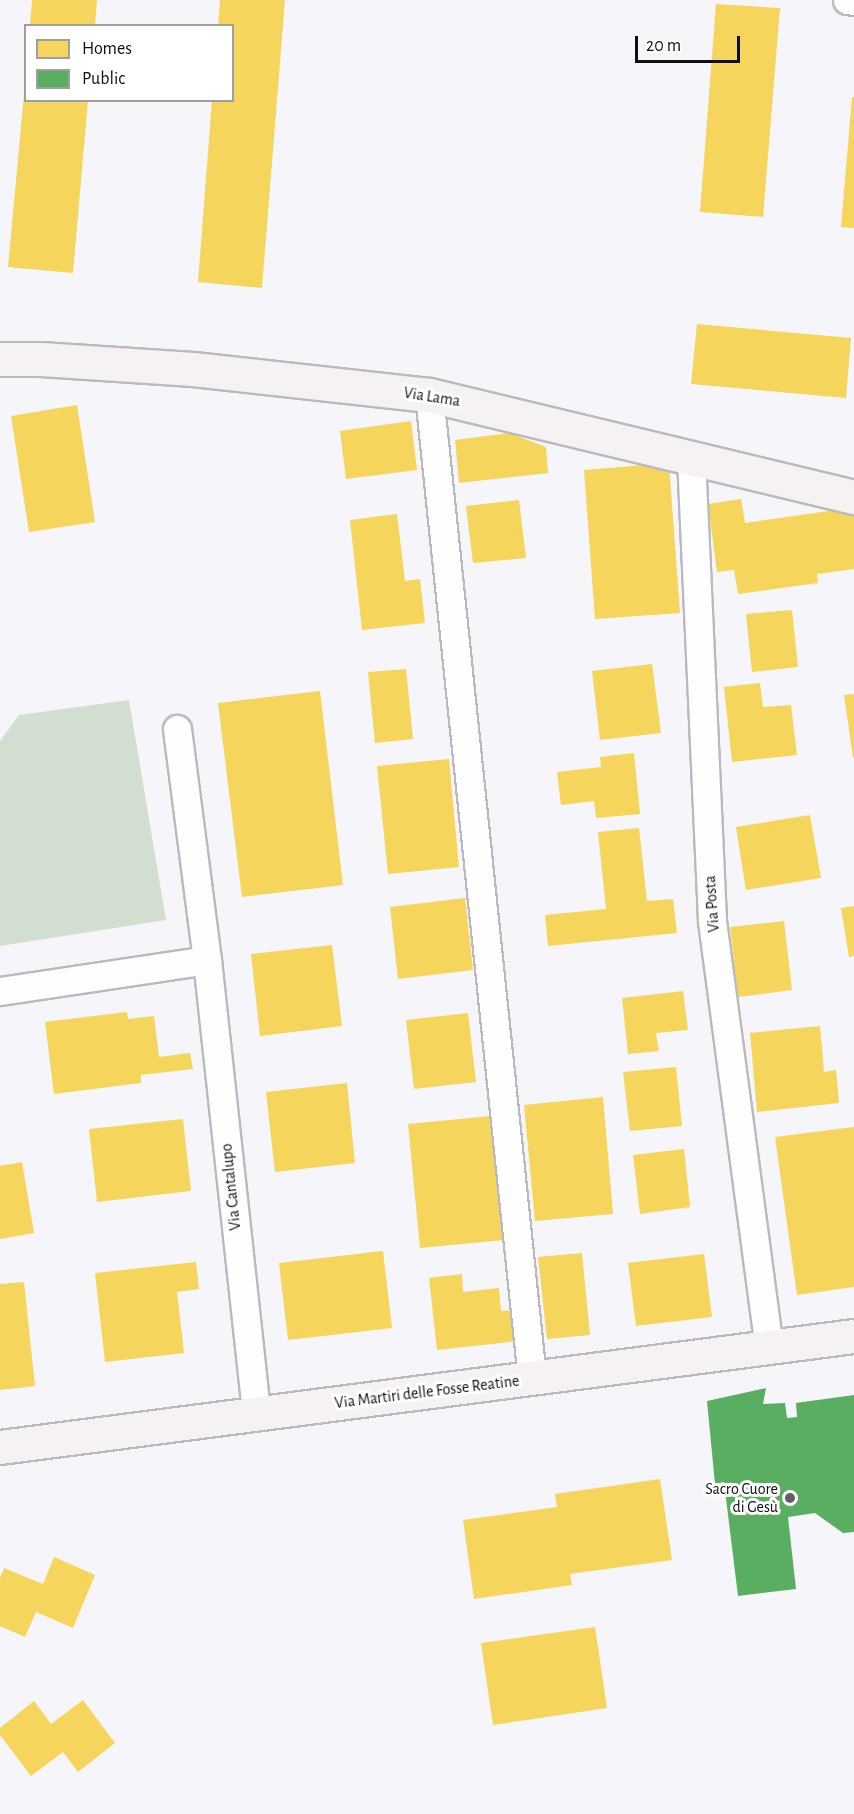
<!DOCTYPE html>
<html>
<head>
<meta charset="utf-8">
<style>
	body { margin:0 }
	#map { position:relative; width:854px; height:1814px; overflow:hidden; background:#f6f6fa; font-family:"Alegreya Sans",sans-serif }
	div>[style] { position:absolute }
	.green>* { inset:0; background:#d2dfd0 }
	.homes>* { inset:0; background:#f6d55c }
	.public>* { inset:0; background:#5aae61 }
	.roads { filter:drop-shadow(2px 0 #bababe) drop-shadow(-2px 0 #bababe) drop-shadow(0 2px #bababe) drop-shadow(0 -2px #bababe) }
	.street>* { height:27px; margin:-13.5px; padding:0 13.5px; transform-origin:13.5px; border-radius:13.5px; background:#fefefe }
	.secondary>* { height:33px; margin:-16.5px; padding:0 16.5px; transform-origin:16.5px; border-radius:16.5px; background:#f6f2f1 }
	.dots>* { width:16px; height:16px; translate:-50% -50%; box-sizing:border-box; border:3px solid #fff; border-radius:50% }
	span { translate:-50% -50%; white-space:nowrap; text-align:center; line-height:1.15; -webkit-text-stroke:6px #fff; paint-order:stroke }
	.street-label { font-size:16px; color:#0f0f12 }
	.poi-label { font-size:16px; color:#0f0f12 }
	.right { translate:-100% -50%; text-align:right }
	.legend { position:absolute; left:24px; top:24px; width:210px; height:78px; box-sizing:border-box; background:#fff; border:2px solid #9f9fa0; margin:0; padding:8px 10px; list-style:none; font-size:18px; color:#0f0f12 }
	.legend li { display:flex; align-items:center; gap:12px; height:30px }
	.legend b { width:30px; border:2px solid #9f9fa0 }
	.scale { position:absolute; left:635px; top:36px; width:105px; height:27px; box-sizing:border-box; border:3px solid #0f0f12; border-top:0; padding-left:8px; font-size:18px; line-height:21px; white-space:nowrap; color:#0f0f12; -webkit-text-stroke:4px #fff; paint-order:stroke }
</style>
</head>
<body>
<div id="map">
	<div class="green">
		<i style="clip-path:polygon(129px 700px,166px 920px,0 946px,0 741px,19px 715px)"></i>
	</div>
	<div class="homes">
		<i style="clip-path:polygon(32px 0,97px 0,95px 26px,30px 26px)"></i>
		<i style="clip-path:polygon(220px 0,285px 0,262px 288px,198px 282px,212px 100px,232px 100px,232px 26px,218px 26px)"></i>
		<i style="clip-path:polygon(716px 4px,780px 8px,763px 217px,700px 212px)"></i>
		<i style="clip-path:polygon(24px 94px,26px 100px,88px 100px,73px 273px,8px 267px)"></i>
		<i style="clip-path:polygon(852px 97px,854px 97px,854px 228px,841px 227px)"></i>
		<i style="clip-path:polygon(697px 324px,851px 338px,846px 398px,691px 384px)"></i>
		<i style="clip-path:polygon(77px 405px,95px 522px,29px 532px,11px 416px)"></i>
		<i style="clip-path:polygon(411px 421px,417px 470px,346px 479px,340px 431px)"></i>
		<i style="clip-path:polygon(509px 433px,546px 447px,548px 473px,459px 483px,455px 440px)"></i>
		<i style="clip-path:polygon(669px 463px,680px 613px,595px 619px,584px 470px)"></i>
		<i style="clip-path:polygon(741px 499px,745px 523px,836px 510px,854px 512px,854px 569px,817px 574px,818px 583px,738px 594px,734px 570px,717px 572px,708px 504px)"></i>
		<i style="clip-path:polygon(519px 500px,526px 558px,473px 563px,466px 506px)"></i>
		<i style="clip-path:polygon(397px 514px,405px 581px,420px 579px,425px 623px,362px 630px,350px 520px)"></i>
		<i style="clip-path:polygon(792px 610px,798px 667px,752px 672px,746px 614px)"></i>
		<i style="clip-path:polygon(652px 664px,661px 733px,600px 740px,592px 671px)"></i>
		<i style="clip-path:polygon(406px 669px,413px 739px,375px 743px,368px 672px)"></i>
		<i style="clip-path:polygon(760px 683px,763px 707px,791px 705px,797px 755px,732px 762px,724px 687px)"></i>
		<i style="clip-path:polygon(320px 691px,343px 885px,242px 897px,218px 703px)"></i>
		<i style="clip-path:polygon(854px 694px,854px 758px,853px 758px,844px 695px)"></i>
		<i style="clip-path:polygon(634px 753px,640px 814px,596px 818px,594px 801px,561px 805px,557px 772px,601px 767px,600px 757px)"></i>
		<i style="clip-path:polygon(449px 759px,459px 867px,388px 874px,377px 766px)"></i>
		<i style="clip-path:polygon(810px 815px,821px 878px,746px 890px,736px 827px)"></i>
		<i style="clip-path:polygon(639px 828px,647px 901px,673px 899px,677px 933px,548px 946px,545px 915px,606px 909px,598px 832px)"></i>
		<i style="clip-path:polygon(465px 898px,473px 970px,398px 979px,390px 907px)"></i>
		<i style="clip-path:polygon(854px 906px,854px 956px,849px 957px,841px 908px)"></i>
		<i style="clip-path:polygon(784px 921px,792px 990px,738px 997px,730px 927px)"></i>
		<i style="clip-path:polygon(332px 945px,342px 1026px,260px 1036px,251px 954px)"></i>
		<i style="clip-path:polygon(683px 991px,688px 1030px,656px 1033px,659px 1051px,628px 1054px,622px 998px)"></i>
		<i style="clip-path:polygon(127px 1012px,128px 1019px,154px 1016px,159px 1057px,190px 1053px,193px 1069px,141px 1075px,141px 1083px,54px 1094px,45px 1022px)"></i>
		<i style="clip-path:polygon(468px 1013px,476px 1082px,414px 1089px,406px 1020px)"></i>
		<i style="clip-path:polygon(820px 1026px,824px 1072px,836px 1070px,839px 1103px,757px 1112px,750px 1033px)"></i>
		<i style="clip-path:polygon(676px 1067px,682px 1126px,630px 1131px,623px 1072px)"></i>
		<i style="clip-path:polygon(347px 1083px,355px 1163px,275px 1172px,266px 1092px)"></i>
		<i style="clip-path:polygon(603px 1097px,613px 1214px,535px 1221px,524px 1105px)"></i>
		<i style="clip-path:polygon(491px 1116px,504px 1240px,420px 1248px,408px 1124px)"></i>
		<i style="clip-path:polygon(183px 1119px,191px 1191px,97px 1202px,89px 1129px)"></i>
		<i style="clip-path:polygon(854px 1127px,854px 1287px,797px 1295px,775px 1137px)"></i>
		<i style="clip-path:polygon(684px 1149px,690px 1207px,640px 1214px,633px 1155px)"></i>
		<i style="clip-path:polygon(22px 1162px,34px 1233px,0 1239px,0 1166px)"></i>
		<i style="clip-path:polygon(383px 1251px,392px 1328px,288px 1340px,279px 1263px)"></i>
		<i style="clip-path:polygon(582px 1253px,590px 1335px,547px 1339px,538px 1257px)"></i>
		<i style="clip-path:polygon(704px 1254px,712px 1317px,636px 1326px,628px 1263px)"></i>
		<i style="clip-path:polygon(196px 1262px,199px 1289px,177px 1292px,184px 1353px,105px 1362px,95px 1273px)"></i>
		<i style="clip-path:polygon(462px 1274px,463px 1292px,499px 1288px,501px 1311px,514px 1310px,518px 1341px,437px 1350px,429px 1278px)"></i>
		<i style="clip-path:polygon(24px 1282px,35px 1386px,0 1390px,0 1284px)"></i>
		<i style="clip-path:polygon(660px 1479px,672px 1560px,570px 1574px,572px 1585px,474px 1599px,463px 1520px,557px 1507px,555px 1494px)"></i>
		<i style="clip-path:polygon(54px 1557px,95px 1575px,73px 1628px,36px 1612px,25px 1637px,0 1626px,0 1578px,4px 1568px,43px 1584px)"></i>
		<i style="clip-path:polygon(595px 1627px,607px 1708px,493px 1725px,481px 1643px)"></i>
		<i style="clip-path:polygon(83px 1700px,115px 1743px,78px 1772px,63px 1752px,31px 1776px,0 1735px,0 1728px,34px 1701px,51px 1724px)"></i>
	</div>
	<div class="public">
		<i style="clip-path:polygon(766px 1388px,763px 1404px,785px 1403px,787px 1418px,797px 1417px,796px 1403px,854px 1395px,854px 1532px,843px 1533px,815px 1513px,788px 1517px,796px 1589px,738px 1596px,724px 1482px,715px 1484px,707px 1401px)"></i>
	</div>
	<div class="roads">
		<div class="street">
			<i style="left:847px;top:0;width:7px;rotate:8deg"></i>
			<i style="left:429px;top:395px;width:988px;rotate:84.02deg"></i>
			<i style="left:691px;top:457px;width:464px;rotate:87.4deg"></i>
			<i style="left:712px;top:921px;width:430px;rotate:82.4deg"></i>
			<i style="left:177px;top:729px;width:233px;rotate:82.6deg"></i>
			<i style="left:207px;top:960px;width:457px;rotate:83.8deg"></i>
			<i style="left:0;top:991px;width:209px;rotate:-8.5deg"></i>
		</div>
		<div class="secondary">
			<i style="left:0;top:359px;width:41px"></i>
			<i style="left:41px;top:359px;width:152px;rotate:3.8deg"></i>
			<i style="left:193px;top:369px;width:237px;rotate:6.3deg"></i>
			<i style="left:429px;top:395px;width:437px;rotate:13.5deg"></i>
			<i style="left:0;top:1447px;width:861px;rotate:-7.41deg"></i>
		</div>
	</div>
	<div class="dots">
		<i style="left:790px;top:1498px;background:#606063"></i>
	</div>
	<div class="street-label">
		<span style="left:432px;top:397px;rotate:9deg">Via Lama</span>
		<span style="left:712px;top:904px;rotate:-94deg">Via Posta</span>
		<span style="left:231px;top:1187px;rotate:-96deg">Via Cantalupo</span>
		<span style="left:427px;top:1392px;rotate:-7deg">Via Martiri delle Fosse Reatine</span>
	</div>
	<div class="poi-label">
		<span class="right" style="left:778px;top:1498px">Sacro Cuore<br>di Gesù</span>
	</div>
	<ul class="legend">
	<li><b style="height:16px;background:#f6d55c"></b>Homes</li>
	<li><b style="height:16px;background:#5aae61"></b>Public</li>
	</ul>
	<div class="scale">20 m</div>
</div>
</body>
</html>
